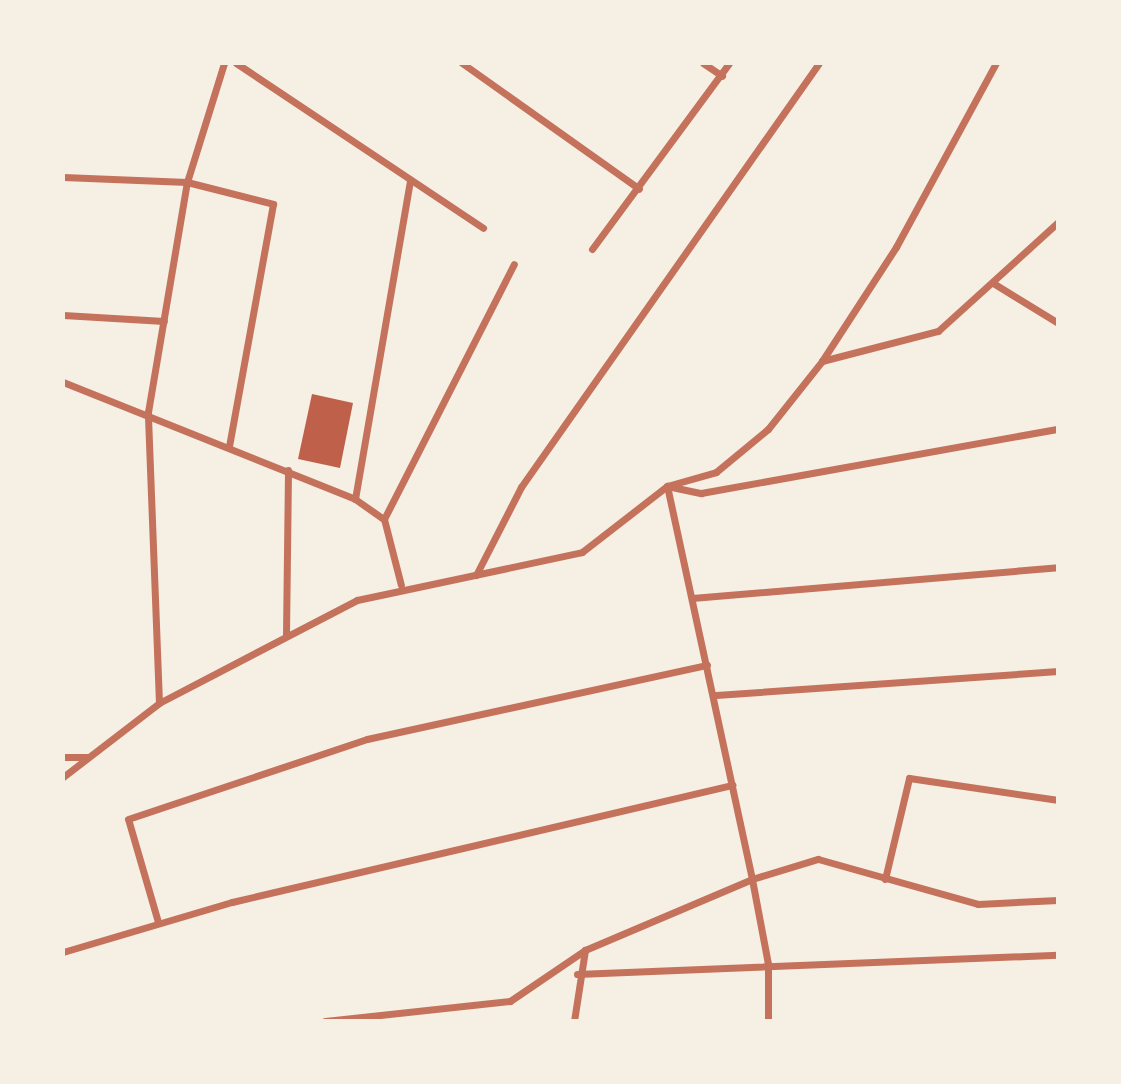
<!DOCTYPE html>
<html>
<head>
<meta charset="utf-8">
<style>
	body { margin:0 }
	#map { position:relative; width:1121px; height:1084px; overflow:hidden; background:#f6efe4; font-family:Merriweather,serif }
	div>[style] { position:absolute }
	.building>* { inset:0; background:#bf614a }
	.minor>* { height:7px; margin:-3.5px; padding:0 3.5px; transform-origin:3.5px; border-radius:3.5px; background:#c5725c }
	span { translate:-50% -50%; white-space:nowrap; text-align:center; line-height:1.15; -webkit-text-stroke:6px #f6efe4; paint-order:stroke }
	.frame { position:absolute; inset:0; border:65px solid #f6efe4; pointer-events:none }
</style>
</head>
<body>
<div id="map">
	<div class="building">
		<i style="clip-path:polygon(312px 394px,353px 403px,340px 468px,298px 459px)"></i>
	</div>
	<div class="minor">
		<i style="left:236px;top:63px;width:297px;rotate:33.7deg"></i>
		<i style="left:462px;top:63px;width:217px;rotate:35.4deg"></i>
		<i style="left:703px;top:63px;width:23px;rotate:34deg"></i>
		<i style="left:63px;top:177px;width:124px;rotate:2.3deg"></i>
		<i style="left:187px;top:182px;width:89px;rotate:14.3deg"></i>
		<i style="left:273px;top:204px;width:246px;rotate:100.3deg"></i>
		<i style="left:592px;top:249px;width:231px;rotate:-53.6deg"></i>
		<i style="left:993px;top:283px;width:76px;rotate:31.6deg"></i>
		<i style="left:63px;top:315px;width:101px;rotate:3.4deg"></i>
		<i style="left:822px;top:361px;width:120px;rotate:-14.5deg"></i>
		<i style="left:938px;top:331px;width:162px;rotate:-42.2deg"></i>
		<i style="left:63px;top:382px;width:315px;rotate:21.8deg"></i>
		<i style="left:355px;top:499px;width:35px;rotate:35deg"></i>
		<i style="left:384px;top:519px;width:68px;rotate:75.6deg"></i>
		<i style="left:355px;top:499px;width:324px;rotate:-80.2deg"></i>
		<i style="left:384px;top:519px;width:286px;rotate:-63deg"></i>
		<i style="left:476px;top:575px;width:99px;rotate:-62.9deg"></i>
		<i style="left:521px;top:487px;width:518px;rotate:-54.9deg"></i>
		<i style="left:692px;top:598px;width:367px;rotate:-4.8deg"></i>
		<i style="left:286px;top:635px;width:165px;rotate:-89.3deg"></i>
		<i style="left:716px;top:695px;width:343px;rotate:-4deg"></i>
		<i style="left:159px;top:703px;width:291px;rotate:-92.2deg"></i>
		<i style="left:148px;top:412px;width:233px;rotate:-80.4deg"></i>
		<i style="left:187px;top:182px;width:125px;rotate:-72.7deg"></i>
		<i style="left:63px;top:757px;width:24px"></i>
		<i style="left:63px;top:777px;width:121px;rotate:-37.6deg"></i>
		<i style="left:159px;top:703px;width:223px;rotate:-27.5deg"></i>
		<i style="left:357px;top:600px;width:230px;rotate:-12deg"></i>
		<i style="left:582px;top:552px;width:108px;rotate:-37.8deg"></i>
		<i style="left:667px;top:486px;width:51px;rotate:-15.9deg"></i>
		<i style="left:716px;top:472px;width:67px;rotate:-39.6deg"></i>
		<i style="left:768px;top:429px;width:87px;rotate:-51.5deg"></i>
		<i style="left:822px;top:361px;width:136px;rotate:-57deg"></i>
		<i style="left:896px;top:247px;width:209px;rotate:-61.5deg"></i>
		<i style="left:885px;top:879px;width:104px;rotate:-76.6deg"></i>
		<i style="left:909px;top:778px;width:151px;rotate:8.4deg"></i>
		<i style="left:158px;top:922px;width:107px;rotate:-106.2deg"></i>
		<i style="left:128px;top:819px;width:252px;rotate:-18.5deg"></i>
		<i style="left:367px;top:739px;width:348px;rotate:-12.3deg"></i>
		<i style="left:63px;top:952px;width:176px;rotate:-16.5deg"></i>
		<i style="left:232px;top:902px;width:514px;rotate:-13.17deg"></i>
		<i style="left:577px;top:974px;width:481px;rotate:-2.3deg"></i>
		<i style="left:325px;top:1021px;width:186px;rotate:-6.2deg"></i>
		<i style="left:510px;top:1001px;width:91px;rotate:-34.2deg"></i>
		<i style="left:585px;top:950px;width:181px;rotate:-23deg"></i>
		<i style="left:752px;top:879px;width:69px;rotate:-16.9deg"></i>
		<i style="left:818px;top:859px;width:166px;rotate:15.7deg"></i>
		<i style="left:978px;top:904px;width:80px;rotate:-2.9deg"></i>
		<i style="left:574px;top:1021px;width:72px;rotate:-81.2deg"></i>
		<i style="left:768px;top:1021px;width:57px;rotate:-90deg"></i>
		<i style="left:768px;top:964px;width:86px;rotate:-100.7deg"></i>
		<i style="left:752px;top:879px;width:402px;rotate:-102.2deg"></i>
		<i style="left:667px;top:486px;width:35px;rotate:12deg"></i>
		<i style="left:701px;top:493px;width:363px;rotate:-10.2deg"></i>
	</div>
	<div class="frame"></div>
</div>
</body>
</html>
